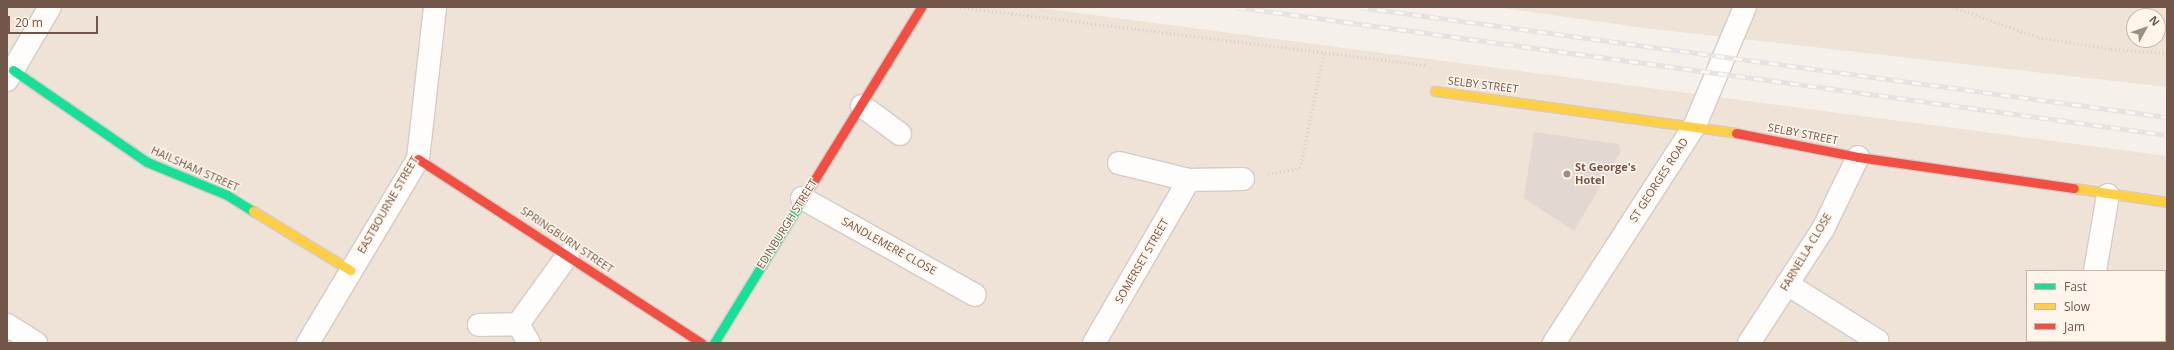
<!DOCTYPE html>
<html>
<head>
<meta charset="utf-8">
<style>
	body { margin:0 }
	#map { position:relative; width:2174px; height:350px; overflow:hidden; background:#f6f0ea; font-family:"Open Sans",sans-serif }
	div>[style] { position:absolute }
	.residential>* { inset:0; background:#efe2d7 }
	.building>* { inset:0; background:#e2d8d1 }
	.path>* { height:2.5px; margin-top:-1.25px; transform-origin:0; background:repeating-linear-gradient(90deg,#d9d0ce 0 1px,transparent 0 4px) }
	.roads { filter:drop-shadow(1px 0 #d4ccc7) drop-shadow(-1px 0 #d4ccc7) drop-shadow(0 1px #d4ccc7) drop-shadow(0 -1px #d4ccc7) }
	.street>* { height:22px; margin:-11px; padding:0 11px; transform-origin:11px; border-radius:11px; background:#fefdfc }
	.fast>* { height:9px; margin:-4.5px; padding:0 4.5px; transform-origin:4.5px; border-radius:4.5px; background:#16e098 }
	.slow>* { height:9px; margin:-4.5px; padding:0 4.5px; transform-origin:4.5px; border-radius:4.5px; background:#ffcf43 }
	.jam>* { height:9px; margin:-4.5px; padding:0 4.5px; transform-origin:4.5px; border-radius:4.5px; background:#f24e42 }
	.rail>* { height:4.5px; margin-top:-2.25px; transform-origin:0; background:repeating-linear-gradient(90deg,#fff5ea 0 9px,#e4e2e4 0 18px); box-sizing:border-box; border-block:1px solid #e4e2e4 }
	.dots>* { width:11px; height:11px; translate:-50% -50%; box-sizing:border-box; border:2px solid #fff5ea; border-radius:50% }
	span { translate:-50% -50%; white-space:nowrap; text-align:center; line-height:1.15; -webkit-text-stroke:3px #fff5ea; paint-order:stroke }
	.street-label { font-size:11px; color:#73564a }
	.poi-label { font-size:11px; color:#73564a; font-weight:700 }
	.left { translate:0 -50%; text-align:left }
	.frame { position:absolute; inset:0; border:8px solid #73564a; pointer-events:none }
	.legend { position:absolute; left:2026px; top:270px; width:140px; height:72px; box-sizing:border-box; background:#fff5ea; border:1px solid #c7b5aa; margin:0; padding:5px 7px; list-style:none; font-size:12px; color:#73564a }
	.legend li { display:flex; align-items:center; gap:8px; height:20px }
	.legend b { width:20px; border:1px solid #c7b5aa }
	.north { position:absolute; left:2126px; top:8px; width:40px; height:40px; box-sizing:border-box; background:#fff5ea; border:1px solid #c7b5aa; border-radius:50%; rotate:50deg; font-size:11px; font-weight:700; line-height:16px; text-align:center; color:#73564a }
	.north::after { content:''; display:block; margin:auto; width:14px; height:18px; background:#a18c82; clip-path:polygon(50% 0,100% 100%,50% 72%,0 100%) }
	.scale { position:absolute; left:8px; top:16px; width:90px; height:18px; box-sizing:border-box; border:2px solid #73564a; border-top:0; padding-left:5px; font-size:12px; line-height:14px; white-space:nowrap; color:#73564a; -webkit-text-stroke:3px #fff5ea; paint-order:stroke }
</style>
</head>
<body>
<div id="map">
	<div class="residential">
		<i style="clip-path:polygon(evenodd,7px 7px,1033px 7px,2167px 156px,2167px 343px,7px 343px,7px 7px,2027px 271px,2165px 271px,2165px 341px,2027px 341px,2027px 271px)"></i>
		<i style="clip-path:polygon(evenodd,1495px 7px,2167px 7px,2167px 87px,1644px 28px,1495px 7px,2134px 16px,2158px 16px,2158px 40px,2134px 40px,2134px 16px)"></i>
	</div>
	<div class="building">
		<i style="clip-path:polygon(1534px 132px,1618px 144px,1621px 151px,1574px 231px,1524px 198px)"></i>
	</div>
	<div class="path">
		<i style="left:960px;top:7px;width:471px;rotate:7.1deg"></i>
		<i style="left:1953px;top:7px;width:90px;rotate:19.4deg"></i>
		<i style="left:2038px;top:37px;width:74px;rotate:9.3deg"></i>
		<i style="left:2111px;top:49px;width:56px;rotate:4.1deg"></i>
		<i style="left:1268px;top:174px;width:33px;rotate:-11deg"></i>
		<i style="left:1300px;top:168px;width:119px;rotate:-78.4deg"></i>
	</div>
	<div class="roads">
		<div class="street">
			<i style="left:7px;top:80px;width:85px;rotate:-59.5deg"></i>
			<i style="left:862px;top:106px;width:47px;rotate:36.4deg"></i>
			<i style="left:1119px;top:163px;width:72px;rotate:13.7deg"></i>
			<i style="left:1189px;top:180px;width:54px;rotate:-1.1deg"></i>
			<i style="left:802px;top:198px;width:198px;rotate:29.3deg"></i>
			<i style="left:2095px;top:271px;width:77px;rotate:-80.3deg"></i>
			<i style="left:1787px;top:284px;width:107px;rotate:32.1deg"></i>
			<i style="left:518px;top:324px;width:85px;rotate:-54.1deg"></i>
			<i style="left:7px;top:325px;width:34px;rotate:32deg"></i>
			<i style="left:479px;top:325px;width:39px;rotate:-1deg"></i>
			<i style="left:518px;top:324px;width:22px;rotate:60deg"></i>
			<i style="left:308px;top:343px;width:214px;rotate:-59.1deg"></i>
			<i style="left:418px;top:159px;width:153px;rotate:-83.6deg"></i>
			<i style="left:1094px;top:343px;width:189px;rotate:-59.8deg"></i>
			<i style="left:1554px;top:343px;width:260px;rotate:-57.1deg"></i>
			<i style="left:1695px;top:125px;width:128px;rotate:-67deg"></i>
			<i style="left:1749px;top:343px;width:136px;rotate:-57deg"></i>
			<i style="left:1823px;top:229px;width:80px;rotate:-64.1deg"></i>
			<i style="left:2068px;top:343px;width:2px;rotate:-63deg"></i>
		</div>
		<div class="fast">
			<i style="left:13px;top:70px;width:163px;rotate:34.5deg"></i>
			<i style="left:147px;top:162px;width:87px;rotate:22.4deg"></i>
			<i style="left:227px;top:195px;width:31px;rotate:32deg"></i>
			<i style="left:714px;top:343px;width:168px;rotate:-58.4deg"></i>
		</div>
		<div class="slow">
			<i style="left:1435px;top:91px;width:304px;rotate:7.9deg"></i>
			<i style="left:2074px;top:188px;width:94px;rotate:8.6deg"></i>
			<i style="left:253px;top:211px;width:114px;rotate:31.3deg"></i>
		</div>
		<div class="jam">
			<i style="left:1736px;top:133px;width:124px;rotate:11.1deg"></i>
			<i style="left:1858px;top:157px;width:218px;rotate:8.2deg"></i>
			<i style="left:418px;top:159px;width:338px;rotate:33deg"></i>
			<i style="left:802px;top:200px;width:227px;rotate:-58.3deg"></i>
		</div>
	</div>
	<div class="rail">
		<i style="left:1237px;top:7px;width:939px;rotate:7.84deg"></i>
		<i style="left:1359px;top:7px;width:815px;rotate:7.75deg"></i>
	</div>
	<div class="dots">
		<i style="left:1567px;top:174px;background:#a18c82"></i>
	</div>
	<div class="street-label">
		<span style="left:1483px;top:85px;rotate:7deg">SELBY STREET</span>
		<span style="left:1803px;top:134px;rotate:11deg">SELBY STREET</span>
		<span style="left:195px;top:169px;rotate:24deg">HAILSHAM STREET</span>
		<span style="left:1659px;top:180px;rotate:-57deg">ST GEORGES ROAD</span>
		<span style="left:388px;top:205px;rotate:-60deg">EASTBOURNE STREET</span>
		<span style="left:787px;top:224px;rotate:-58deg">EDINBURGH STREET</span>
		<span style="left:567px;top:240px;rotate:34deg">SPRINGBURN STREET</span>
		<span style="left:889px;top:246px;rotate:29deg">SANDLEMERE CLOSE</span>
		<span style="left:1806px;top:252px;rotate:-59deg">FARNELLA CLOSE</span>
		<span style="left:1142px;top:261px;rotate:-60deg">SOMERSET STREET</span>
	</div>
	<div class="poi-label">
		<span class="left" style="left:1575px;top:174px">St George's<br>Hotel</span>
	</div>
	<div class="frame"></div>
	<ul class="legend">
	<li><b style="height:5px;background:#16e098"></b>Fast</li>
	<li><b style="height:5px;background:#ffcf43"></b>Slow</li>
	<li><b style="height:5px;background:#f24e42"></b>Jam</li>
	</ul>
	<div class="north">N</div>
	<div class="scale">20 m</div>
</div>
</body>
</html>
